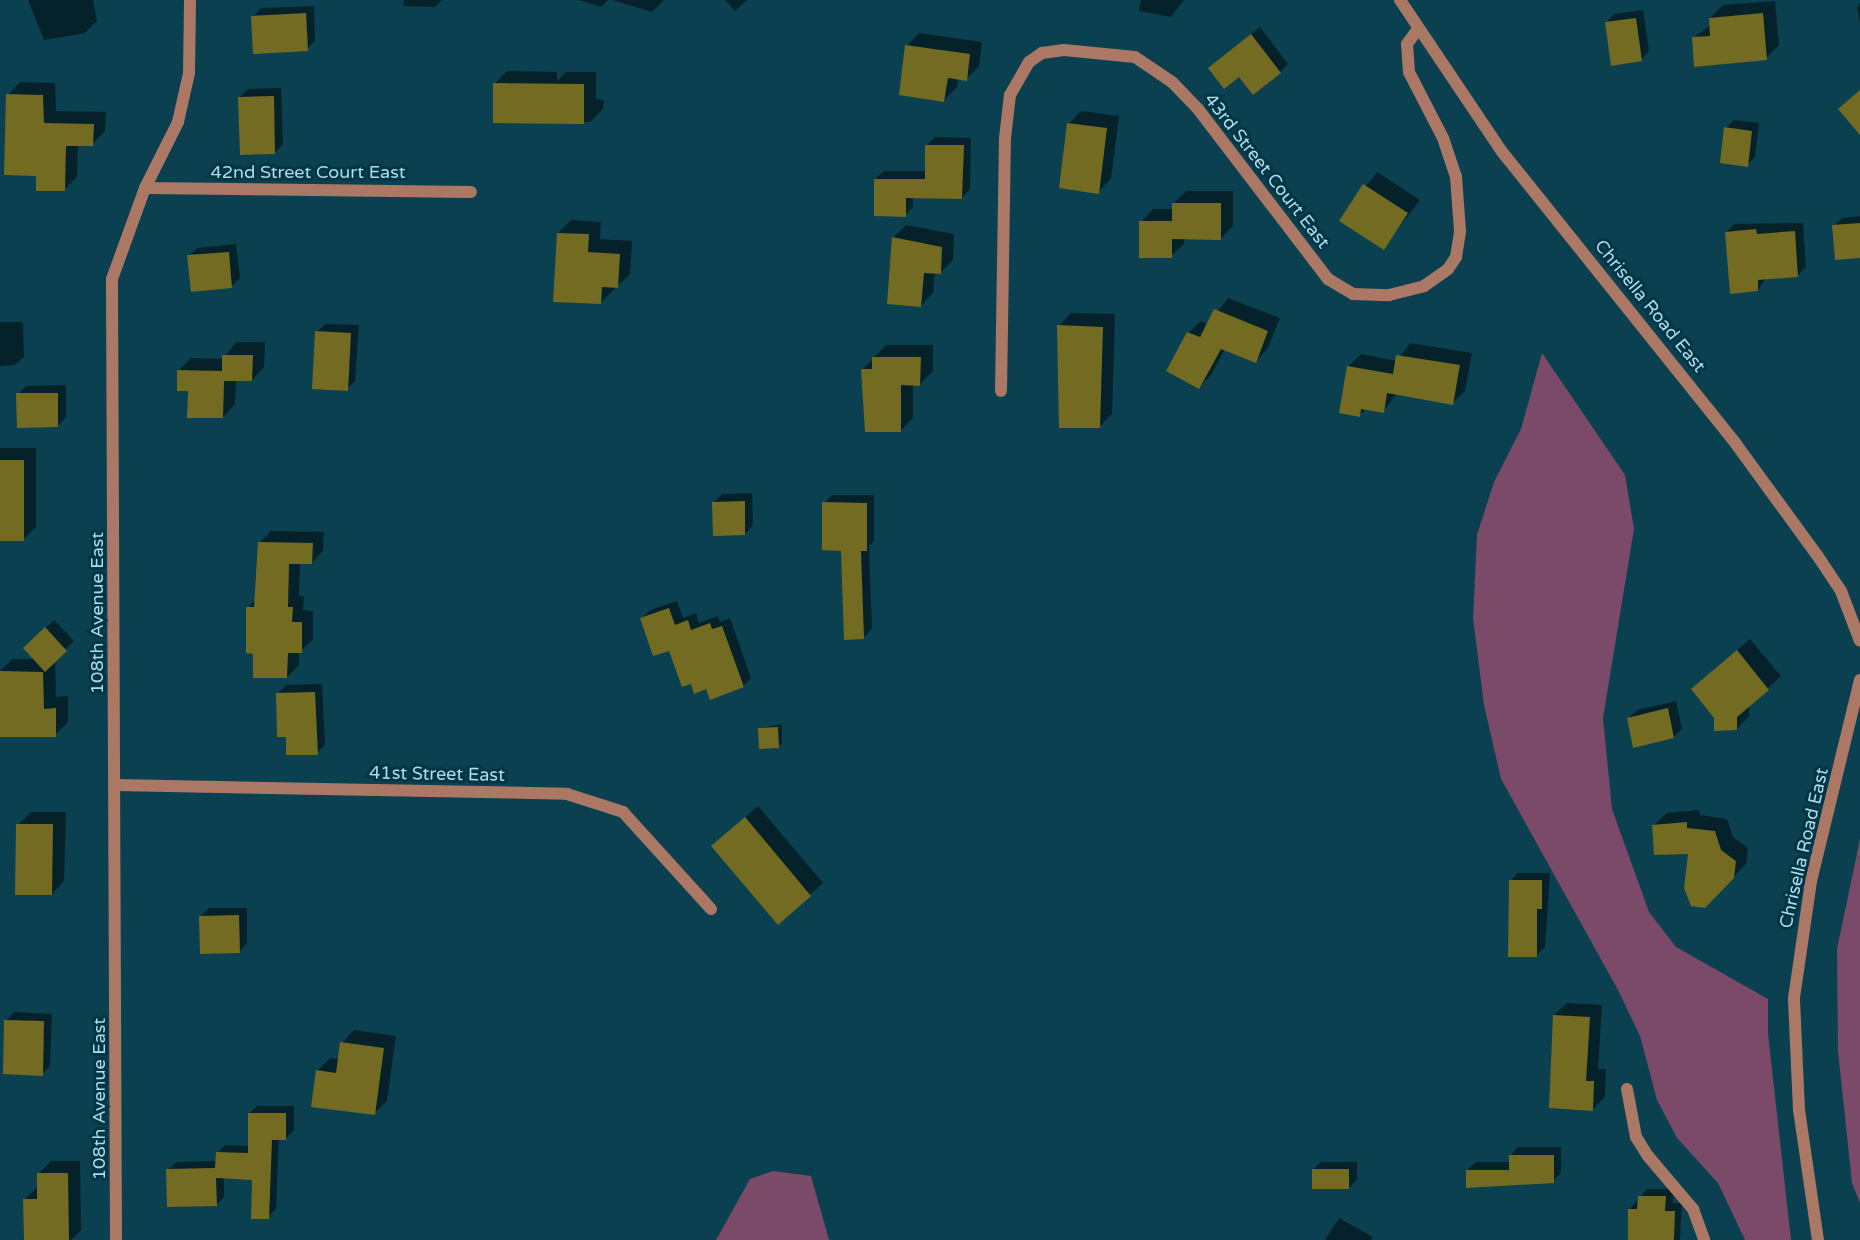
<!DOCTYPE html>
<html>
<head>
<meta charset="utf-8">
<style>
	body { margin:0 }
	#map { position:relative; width:1860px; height:1240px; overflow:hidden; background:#0a4050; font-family:"Varela Round",sans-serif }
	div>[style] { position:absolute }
	.green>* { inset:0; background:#7b4a68 }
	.shadow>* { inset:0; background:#0007 }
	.building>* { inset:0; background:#736b21 }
	.minor>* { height:12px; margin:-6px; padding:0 6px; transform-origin:6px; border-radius:6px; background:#aa7864 }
	.tertiary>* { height:12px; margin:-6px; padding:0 6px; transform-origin:6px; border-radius:6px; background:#aa7864 }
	span { translate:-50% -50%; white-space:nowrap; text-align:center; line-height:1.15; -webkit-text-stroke:6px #003645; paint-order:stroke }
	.street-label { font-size:18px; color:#b0dbeb }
</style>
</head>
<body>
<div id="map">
	<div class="green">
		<i style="clip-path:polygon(1542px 353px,1625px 475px,1634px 529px,1603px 718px,1612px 809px,1649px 912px,1676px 947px,1768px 999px,1768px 1034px,1791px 1240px,1745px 1240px,1718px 1183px,1677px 1138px,1657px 1100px,1640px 1036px,1618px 990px,1501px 779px,1484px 705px,1473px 618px,1477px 535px,1494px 482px,1521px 429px)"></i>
		<i style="clip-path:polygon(1860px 839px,1860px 1203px,1852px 1183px,1838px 1051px,1837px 949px)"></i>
		<i style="clip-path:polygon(773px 1171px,811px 1176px,829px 1240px,716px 1240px,750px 1179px)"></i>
	</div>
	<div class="shadow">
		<i style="clip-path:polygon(28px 0,93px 0,97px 21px,85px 33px,44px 40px)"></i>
		<i style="clip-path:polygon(404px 0,442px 0,435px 7px,403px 6px)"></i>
		<i style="clip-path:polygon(579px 0,608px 0,601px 7px)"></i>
		<i style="clip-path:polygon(612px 0,664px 0,652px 12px)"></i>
		<i style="clip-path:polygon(725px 0,747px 0,735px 11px)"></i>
		<i style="clip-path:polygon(1141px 0,1184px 0,1171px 17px,1139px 11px)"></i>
		<i style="clip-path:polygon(1775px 1px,1779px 45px,1766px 58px,1693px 38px,1711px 25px,1710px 18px,1723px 5px)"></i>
		<i style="clip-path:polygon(1860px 3px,1860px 23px,1857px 7px)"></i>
		<i style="clip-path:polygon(314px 6px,315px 41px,307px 49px,253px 17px,261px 8px)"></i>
		<i style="clip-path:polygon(1643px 10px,1649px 51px,1641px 60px,1606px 23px,1614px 14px)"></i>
		<i style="clip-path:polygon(1260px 27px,1288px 64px,1280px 72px,1210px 68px)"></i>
		<i style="clip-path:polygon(919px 33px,982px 42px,979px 67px,966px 79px,958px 78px,957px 87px,944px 100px,907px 46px)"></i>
		<i style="clip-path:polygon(507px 71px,557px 72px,557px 81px,566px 72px,596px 72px,596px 99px,604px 100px,603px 109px,590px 122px,494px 121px,494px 84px)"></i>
		<i style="clip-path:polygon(20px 82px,55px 83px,56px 111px,106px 112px,105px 131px,92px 144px,78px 144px,77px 177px,65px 189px,38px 174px,8px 95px)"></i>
		<i style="clip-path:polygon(281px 88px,283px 144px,275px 153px,240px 97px,248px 89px)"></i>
		<i style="clip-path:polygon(1081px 111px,1119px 116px,1111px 179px,1098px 192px,1069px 124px)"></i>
		<i style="clip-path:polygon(1734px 120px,1759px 123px,1755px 157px,1747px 165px,1726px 128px)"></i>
		<i style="clip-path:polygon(935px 137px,971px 138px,970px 189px,962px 198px,913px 197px,913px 207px,905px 215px,875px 179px,884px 171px,926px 171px,927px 145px)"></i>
		<i style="clip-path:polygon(1377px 172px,1420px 200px,1383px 248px,1341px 220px)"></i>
		<i style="clip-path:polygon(1186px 191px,1233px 191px,1233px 226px,1220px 239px,1184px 238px,1184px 244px,1171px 256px,1141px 222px,1153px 209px,1173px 209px,1173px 204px)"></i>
		<i style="clip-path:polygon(1860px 216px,1860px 256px,1833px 226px,1842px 218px)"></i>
		<i style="clip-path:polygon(571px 220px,601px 222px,600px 239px,632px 241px,630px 274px,600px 303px,558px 233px)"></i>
		<i style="clip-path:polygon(1803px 223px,1806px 267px,1798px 275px,1766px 278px,1758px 290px,1726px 233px,1734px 224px)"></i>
		<i style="clip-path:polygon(906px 225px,954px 234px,953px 260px,940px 273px,935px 272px,933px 293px,921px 306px,893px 238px)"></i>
		<i style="clip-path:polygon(236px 244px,240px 278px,231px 287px,189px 256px,197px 248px)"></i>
		<i style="clip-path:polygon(1228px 298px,1280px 318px,1268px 348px,1256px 361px,1225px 349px,1211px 375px,1199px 387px,1188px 333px,1201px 321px,1208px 324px)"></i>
		<i style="clip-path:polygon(1071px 313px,1115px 314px,1112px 414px,1099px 427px,1059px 326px)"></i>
		<i style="clip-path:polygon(0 322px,23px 322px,24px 357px,15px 365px,0 366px)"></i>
		<i style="clip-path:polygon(325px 324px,359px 325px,355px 381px,347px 389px,317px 332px)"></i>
		<i style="clip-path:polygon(236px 342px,265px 342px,264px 367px,252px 380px,236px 380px,235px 404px,223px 417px,189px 390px,178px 371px,191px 358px,223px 359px)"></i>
		<i style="clip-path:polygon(1410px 343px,1472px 353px,1465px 391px,1452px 403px,1397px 393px,1383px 412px,1366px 409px,1359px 416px,1348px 367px,1361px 354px,1397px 361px)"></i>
		<i style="clip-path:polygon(886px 345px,933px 345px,933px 371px,920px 384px,913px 384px,913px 418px,900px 431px,863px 369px)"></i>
		<i style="clip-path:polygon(66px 385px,66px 417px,58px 426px,18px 394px,26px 386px)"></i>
		<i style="clip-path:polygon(0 448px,36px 448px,36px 527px,23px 540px,0 540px)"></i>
		<i style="clip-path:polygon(752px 493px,753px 525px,745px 534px,714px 502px,722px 494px)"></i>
		<i style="clip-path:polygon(832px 495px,874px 495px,874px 541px,869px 546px,872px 629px,864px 637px,842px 549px,824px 503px)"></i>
		<i style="clip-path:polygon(271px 531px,324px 532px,323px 551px,311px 563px,300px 562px,299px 596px,304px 596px,303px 610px,313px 611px,313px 640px,299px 652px,299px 665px,287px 677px,255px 652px,248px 608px,256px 599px,259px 543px)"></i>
		<i style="clip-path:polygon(677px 601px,683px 618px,696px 613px,699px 623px,718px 616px,720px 622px,730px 618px,751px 678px,743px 686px,707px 687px,692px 682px,670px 649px,642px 618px,650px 610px)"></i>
		<i style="clip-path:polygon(54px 620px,74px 641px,55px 660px,56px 697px,68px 696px,68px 722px,55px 735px,0 735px,0 671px,12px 659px,35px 659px,25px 648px)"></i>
		<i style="clip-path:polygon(1750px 639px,1781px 676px,1749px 705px,1749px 716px,1737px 729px,1715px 717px,1693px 689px)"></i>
		<i style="clip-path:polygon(322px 684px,325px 745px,317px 753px,287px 736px,277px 694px,286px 685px)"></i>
		<i style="clip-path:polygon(1676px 701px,1682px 729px,1674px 737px,1629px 718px,1637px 710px)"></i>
		<i style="clip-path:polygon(782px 724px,782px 743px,779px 746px,760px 728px)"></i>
		<i style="clip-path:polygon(758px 806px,823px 883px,778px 923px,713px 846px)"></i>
		<i style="clip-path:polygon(1699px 810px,1700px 815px,1727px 819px,1733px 837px,1748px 848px,1746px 864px,1718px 893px,1690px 852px,1654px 825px,1667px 813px)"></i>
		<i style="clip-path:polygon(31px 812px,66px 812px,64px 881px,52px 894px,18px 825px)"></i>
		<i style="clip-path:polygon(1518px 873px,1550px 873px,1545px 947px,1537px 955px,1510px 881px)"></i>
		<i style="clip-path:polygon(209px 908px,247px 908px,247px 943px,239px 952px,201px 916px)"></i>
		<i style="clip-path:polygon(1567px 1003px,1602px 1005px,1598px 1069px,1606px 1069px,1605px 1097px,1592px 1110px,1554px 1015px)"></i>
		<i style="clip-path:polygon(14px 1012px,52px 1014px,50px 1066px,42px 1074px,6px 1021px)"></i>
		<i style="clip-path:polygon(354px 1030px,396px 1036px,387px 1101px,374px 1113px,317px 1071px,330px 1058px,339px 1059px,342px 1043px)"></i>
		<i style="clip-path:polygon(257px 1106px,294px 1106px,294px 1130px,286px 1138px,279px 1138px,276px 1209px,268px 1217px,254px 1178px,224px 1177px,224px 1197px,216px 1205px,168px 1170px,176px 1162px,217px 1161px,217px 1153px,225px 1145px,249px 1146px,249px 1114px)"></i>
		<i style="clip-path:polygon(1518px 1147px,1561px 1147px,1561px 1173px,1553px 1181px,1467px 1170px,1476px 1162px,1510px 1162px,1510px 1156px)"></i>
		<i style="clip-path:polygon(51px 1161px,80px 1161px,81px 1230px,71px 1240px,25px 1240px,25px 1199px,39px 1186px,38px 1174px)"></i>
		<i style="clip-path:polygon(1321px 1162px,1357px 1162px,1357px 1179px,1349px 1188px,1313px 1170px)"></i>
		<i style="clip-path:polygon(1647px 1189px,1673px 1189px,1673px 1203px,1682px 1203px,1680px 1240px,1629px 1240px,1629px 1210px)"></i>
		<i style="clip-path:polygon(1339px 1218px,1373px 1237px,1371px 1240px,1325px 1240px)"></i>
	</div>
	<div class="building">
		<i style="clip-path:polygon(306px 13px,308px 51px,253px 54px,251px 16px)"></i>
		<i style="clip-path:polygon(1763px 13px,1767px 60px,1694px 67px,1692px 37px,1710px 36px,1709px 18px)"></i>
		<i style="clip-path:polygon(1636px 18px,1642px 61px,1611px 66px,1605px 22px)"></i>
		<i style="clip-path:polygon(1251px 34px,1281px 73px,1253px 95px,1239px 77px,1224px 89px,1208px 68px)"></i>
		<i style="clip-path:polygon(905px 45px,970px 54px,967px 81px,948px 78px,944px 102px,899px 95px)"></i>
		<i style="clip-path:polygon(493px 83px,584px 84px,584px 124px,493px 123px)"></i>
		<i style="clip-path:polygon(1860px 90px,1860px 135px,1838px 109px)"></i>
		<i style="clip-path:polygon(6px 94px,43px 95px,44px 123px,94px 124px,93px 146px,66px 146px,65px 191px,36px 191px,36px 176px,4px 175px)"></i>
		<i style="clip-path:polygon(274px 96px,275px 154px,240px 155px,238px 97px)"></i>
		<i style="clip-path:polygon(1067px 123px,1107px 128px,1099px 194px,1059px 188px)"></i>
		<i style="clip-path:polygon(1724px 127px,1752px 131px,1748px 167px,1720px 163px)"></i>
		<i style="clip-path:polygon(925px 145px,964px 145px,962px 199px,906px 198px,906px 217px,874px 216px,874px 179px,925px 179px)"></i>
		<i style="clip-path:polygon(1363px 184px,1408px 213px,1384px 250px,1339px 221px)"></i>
		<i style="clip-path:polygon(1172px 203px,1221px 203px,1221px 240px,1172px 239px,1172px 258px,1139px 258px,1139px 221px,1172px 221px)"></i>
		<i style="clip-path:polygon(1860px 223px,1860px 258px,1835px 260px,1832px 225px)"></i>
		<i style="clip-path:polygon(1756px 229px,1757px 234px,1795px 231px,1798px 277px,1758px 280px,1758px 291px,1730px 294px,1725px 232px)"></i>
		<i style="clip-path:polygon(557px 233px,589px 234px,588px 252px,620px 254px,618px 288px,602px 287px,601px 304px,553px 302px)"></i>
		<i style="clip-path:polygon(892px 237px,942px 247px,941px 274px,924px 273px,921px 307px,887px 304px)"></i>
		<i style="clip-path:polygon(229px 252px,232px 288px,191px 292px,187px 255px)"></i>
		<i style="clip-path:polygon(1214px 309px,1268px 331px,1256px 363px,1221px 349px,1199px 389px,1166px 371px,1187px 332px,1200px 337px)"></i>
		<i style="clip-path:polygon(1057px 325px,1103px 327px,1100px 428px,1059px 428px)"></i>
		<i style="clip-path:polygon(315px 331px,351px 333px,348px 391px,312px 389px)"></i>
		<i style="clip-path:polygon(222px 355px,253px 355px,252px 381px,224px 381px,223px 418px,187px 418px,188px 391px,177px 391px,177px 370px,222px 371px)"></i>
		<i style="clip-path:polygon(1396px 355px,1460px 365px,1453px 405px,1387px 393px,1384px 413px,1361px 409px,1360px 417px,1339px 413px,1347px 366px,1393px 374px)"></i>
		<i style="clip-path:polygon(872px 357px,921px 357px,920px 386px,901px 385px,901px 432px,865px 432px,861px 369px,872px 369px)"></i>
		<i style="clip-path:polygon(16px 393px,58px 393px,58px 427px,17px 428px)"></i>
		<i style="clip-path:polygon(0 460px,24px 460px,24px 541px,0 541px)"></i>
		<i style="clip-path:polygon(745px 501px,745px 535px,713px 536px,712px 502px)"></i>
		<i style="clip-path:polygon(822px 502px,867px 503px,867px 551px,861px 551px,864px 639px,844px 640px,841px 551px,822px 550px)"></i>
		<i style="clip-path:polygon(258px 542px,313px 543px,312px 564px,289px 564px,288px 607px,293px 607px,292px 622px,302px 622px,302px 653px,288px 653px,287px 678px,253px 678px,253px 654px,246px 653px,246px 607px,254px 607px)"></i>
		<i style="clip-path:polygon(669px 608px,675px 625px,688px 620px,691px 630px,710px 623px,712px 629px,722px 626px,744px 687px,710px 700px,706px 689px,694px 694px,691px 684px,682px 687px,669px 651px,653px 656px,640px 618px)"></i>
		<i style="clip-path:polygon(45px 627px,67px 651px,45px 672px,23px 648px)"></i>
		<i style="clip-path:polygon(1737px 650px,1769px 690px,1737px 717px,1737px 730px,1714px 731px,1714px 718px,1691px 689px)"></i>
		<i style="clip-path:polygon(0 671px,43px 672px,44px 709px,56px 708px,56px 737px,0 737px)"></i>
		<i style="clip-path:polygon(315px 692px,318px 755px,286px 755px,286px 737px,277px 737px,276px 693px)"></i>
		<i style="clip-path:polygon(1668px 708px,1674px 738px,1633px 748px,1627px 718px)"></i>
		<i style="clip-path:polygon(778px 727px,779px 748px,759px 749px,758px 728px)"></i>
		<i style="clip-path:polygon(745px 817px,811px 896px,778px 925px,711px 846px)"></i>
		<i style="clip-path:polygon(1687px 822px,1687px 828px,1715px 831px,1721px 850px,1736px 861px,1734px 878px,1705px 908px,1691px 906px,1684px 888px,1688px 854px,1654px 855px,1652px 825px)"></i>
		<i style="clip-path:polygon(16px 824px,53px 824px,52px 895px,15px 895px)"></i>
		<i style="clip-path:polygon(1509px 880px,1542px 880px,1542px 909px,1537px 909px,1537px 957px,1508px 957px)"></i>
		<i style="clip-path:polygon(239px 915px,240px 953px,200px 954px,199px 916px)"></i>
		<i style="clip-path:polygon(1553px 1015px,1590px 1017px,1586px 1081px,1594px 1081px,1593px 1111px,1549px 1108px)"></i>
		<i style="clip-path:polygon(4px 1020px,44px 1021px,43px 1076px,3px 1074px)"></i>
		<i style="clip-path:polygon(340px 1042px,384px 1048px,375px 1115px,311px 1107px,316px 1070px,336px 1073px)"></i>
		<i style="clip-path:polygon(248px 1113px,286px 1113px,286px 1140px,272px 1140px,269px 1219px,251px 1219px,252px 1180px,216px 1178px,217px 1206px,167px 1207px,166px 1169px,215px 1168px,216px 1152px,248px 1153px)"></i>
		<i style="clip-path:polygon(1509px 1155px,1554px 1155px,1554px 1183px,1466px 1188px,1466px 1170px,1509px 1170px)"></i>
		<i style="clip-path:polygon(1312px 1169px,1349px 1169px,1349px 1189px,1312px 1189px)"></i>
		<i style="clip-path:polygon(37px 1173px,68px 1173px,69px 1240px,24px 1240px,23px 1199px,37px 1199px)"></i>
		<i style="clip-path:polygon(1638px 1196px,1666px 1196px,1665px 1211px,1675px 1211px,1674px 1240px,1628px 1240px,1628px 1209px,1637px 1209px)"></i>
	</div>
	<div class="minor">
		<i style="left:145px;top:188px;width:326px;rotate:0.7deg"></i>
		<i style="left:1001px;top:391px;width:253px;rotate:-89.1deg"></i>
		<i style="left:1005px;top:138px;width:43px;rotate:-83.4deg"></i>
		<i style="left:1010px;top:95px;width:38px;rotate:-60deg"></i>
		<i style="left:1029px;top:62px;width:16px;rotate:-35deg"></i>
		<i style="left:1042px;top:53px;width:22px;rotate:-8deg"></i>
		<i style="left:1064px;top:50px;width:71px;rotate:5.6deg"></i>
		<i style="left:1135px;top:57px;width:45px;rotate:34deg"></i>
		<i style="left:1172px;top:82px;width:37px;rotate:46deg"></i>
		<i style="left:1198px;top:109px;width:214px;rotate:52.6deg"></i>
		<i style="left:1328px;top:279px;width:29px;rotate:31deg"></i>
		<i style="left:1353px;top:294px;width:36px;rotate:2deg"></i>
		<i style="left:1389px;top:295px;width:36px;rotate:-14deg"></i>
		<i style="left:1424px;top:286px;width:29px;rotate:-35deg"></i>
		<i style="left:1448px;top:269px;width:14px;rotate:-56deg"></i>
		<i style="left:1456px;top:257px;width:26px;rotate:-81deg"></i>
		<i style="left:1460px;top:231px;width:54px;rotate:-94.2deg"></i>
		<i style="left:1456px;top:177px;width:41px;rotate:-108.4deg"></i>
		<i style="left:1443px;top:138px;width:74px;rotate:-117.3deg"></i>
		<i style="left:1409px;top:72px;width:28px;rotate:-94deg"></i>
		<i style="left:1407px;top:44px;width:19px;rotate:-54deg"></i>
		<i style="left:116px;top:785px;width:451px;rotate:1.1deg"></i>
		<i style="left:567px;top:794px;width:59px;rotate:17.8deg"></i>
		<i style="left:623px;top:812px;width:131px;rotate:47.8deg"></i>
		<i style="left:1627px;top:1089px;width:49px;rotate:79.4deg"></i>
		<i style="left:1636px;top:1137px;width:22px;rotate:58deg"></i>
		<i style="left:1648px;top:1156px;width:70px;rotate:49.7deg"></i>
		<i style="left:1693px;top:1209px;width:33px;rotate:70deg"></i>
		<i style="left:116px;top:1240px;width:961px;rotate:-90.24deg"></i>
		<i style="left:112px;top:279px;width:97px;rotate:-70.1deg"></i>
		<i style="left:145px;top:188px;width:74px;rotate:-63.4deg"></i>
		<i style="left:178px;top:122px;width:50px;rotate:-77.3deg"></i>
		<i style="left:189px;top:73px;width:73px;rotate:-89.2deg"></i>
	</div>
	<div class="tertiary">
		<i style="left:1400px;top:0;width:184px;rotate:56.1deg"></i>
		<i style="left:1503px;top:153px;width:373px;rotate:51.3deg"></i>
		<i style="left:1736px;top:444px;width:137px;rotate:53.9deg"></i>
		<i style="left:1817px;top:555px;width:43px;rotate:56.3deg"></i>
		<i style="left:1841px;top:591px;width:53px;rotate:69.2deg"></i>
		<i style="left:1818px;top:1240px;width:131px;rotate:-98.3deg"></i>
		<i style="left:1799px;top:1110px;width:112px;rotate:-92.6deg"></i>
		<i style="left:1794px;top:998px;width:118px;rotate:-81.7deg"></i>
		<i style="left:1811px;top:881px;width:207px;rotate:-76.3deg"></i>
	</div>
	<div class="street-label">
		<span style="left:1267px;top:171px;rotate:52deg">43rd Street Court East</span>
		<span style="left:308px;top:172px">42nd Street Court East</span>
		<span style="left:1650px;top:306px;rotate:51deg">Chrisella Road East</span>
		<span style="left:97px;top:613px;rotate:-90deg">108th Avenue East</span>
		<span style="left:437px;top:774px;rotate:1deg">41st Street East</span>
		<span style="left:1804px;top:848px;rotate:-77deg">Chrisella Road East</span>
		<span style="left:99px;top:1099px;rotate:-90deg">108th Avenue East</span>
	</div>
</div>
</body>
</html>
